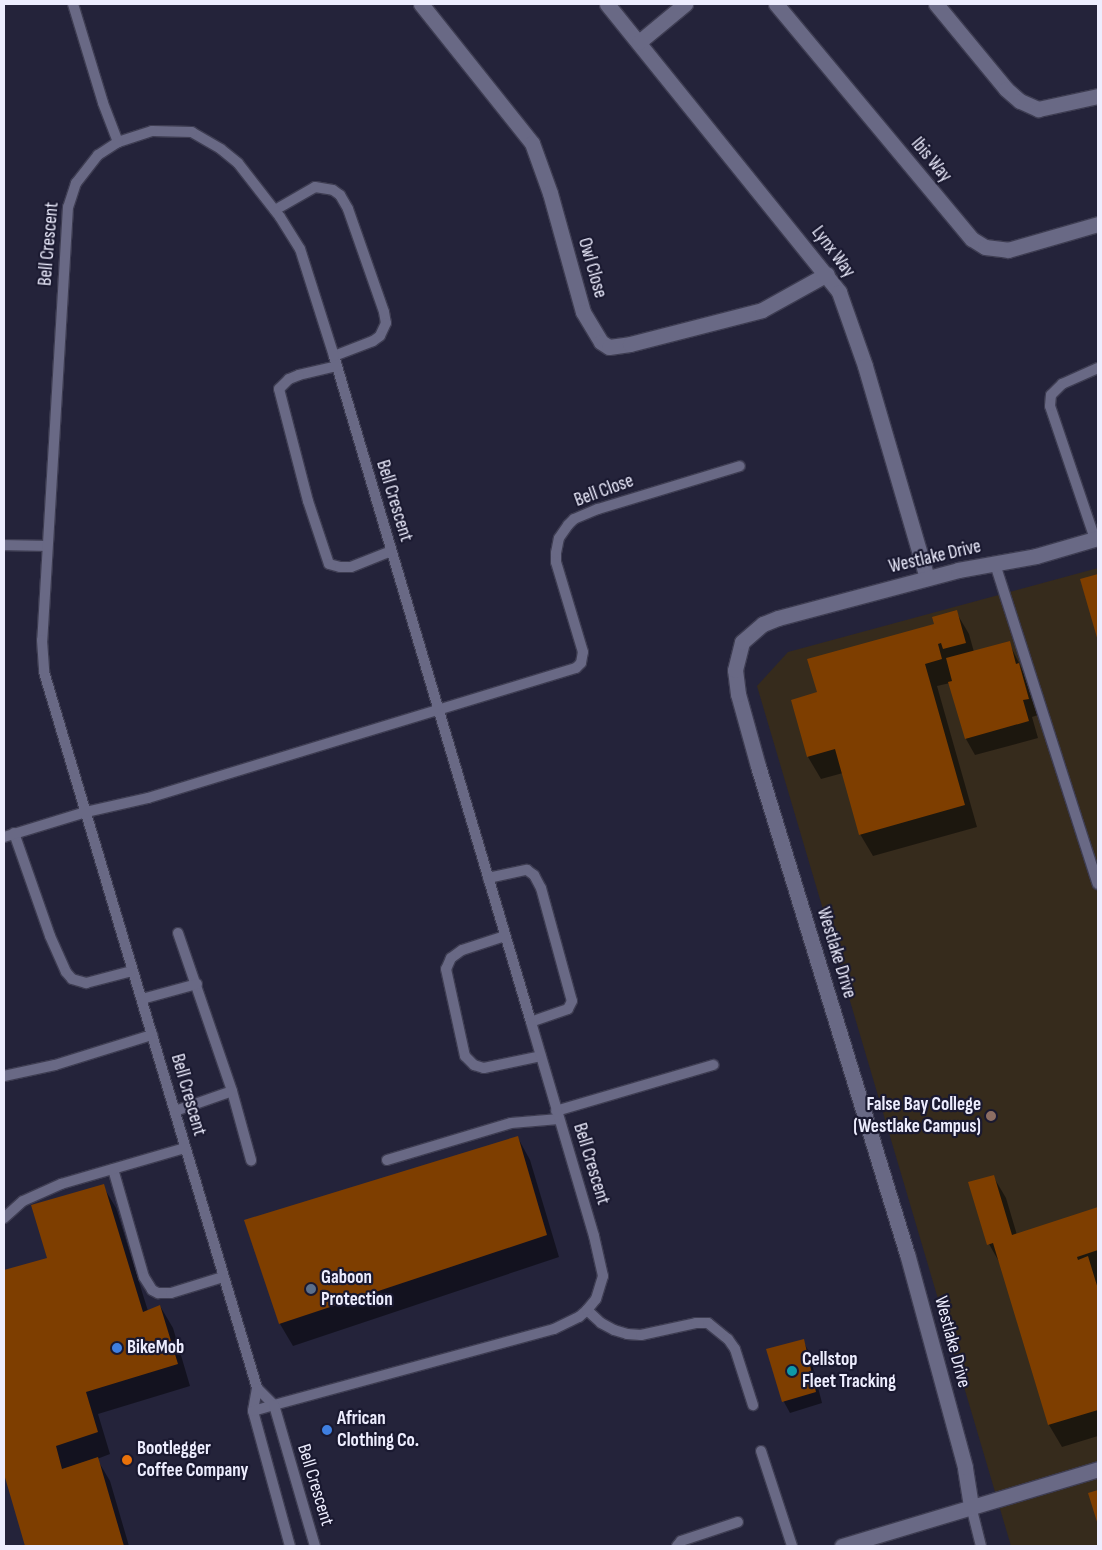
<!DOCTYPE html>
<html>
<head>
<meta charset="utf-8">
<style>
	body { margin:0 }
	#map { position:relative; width:1102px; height:1550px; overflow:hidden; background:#24233a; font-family:"Sofia Sans Condensed",sans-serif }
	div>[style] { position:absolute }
	.education>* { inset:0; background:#362b1c }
	.shadow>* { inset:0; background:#0007 }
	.building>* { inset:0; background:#7e3e00 }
	.roads { filter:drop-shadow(1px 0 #3e3d52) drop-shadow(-1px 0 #3e3d52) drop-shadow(0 1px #3e3d52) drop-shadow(0 -1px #3e3d52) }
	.service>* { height:10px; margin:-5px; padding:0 5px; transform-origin:5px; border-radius:5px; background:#696985 }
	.minor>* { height:15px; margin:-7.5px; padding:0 7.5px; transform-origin:7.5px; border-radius:7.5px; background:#696985 }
	.dots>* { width:14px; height:14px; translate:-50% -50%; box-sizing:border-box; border:2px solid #1a1930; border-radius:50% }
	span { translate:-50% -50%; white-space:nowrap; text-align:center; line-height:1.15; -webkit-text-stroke:4.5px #1a1930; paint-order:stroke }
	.street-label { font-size:19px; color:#ededfe }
	.poi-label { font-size:19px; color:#ededfe; font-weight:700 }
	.right { translate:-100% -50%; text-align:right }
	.left { translate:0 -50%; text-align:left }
	.frame { position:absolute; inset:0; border:5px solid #ededfe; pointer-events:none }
</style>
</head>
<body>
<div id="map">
	<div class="education">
		<i style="clip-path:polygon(1098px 568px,1098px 1546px,1011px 1546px,757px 686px,788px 652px)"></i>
	</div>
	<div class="shadow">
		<i style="clip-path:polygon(1098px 575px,1098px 638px,1081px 580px)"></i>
		<i style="clip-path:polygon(956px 612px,969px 634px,974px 652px,1009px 643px,1028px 681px,1038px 715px,1032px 717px,1038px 738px,975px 755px,966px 739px,950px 683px,937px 686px,977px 827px,873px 856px,860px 834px,843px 773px,821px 779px,808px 757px,818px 693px)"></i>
		<i style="clip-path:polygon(518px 1138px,530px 1160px,559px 1257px,293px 1346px,280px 1324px,246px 1221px)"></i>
		<i style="clip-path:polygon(993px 1176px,1006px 1198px,1017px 1235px,1098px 1209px,1098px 1436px,1062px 1447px,1049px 1425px,1002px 1267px,989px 1244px)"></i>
		<i style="clip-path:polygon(103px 1186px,116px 1208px,148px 1311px,160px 1306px,173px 1328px,190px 1386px,98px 1414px,110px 1454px,97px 1459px,110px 1481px,129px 1546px,27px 1546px,4px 1470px,4px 1272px,48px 1259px)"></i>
		<i style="clip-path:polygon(803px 1341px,809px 1352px,822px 1403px,790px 1413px,784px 1402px,768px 1350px)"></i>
	</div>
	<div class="building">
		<i style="clip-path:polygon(1098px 574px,1098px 641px,1080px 579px)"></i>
		<i style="clip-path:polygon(957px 610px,966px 643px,943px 649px,941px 643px,938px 644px,942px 659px,925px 664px,965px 805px,859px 835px,835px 749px,807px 757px,791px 700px,817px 692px,807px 659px,934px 624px,932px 617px)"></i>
		<i style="clip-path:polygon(1010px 641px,1016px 664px,1019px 663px,1029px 699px,1023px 700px,1029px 721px,965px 739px,948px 682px,952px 681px,946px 658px)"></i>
		<i style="clip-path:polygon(518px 1136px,547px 1235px,279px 1324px,244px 1220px)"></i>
		<i style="clip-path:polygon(994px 1175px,1012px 1235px,1098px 1207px,1098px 1250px,1077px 1257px,1078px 1260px,1088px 1256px,1098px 1289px,1098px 1410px,1048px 1425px,993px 1243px,987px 1245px,968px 1182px)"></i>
		<i style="clip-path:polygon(104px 1184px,143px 1312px,160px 1305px,178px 1364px,86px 1392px,98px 1432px,56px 1446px,62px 1469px,98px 1457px,124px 1546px,25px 1546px,4px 1474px,4px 1270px,47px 1258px,31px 1205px)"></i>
		<i style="clip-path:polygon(804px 1339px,816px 1392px,782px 1402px,766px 1349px)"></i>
		<i style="clip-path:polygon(1098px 1490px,1098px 1525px,1088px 1493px)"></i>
	</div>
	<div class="roads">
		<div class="service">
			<i style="left:73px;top:4px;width:103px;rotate:73.1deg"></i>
			<i style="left:103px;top:103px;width:42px;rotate:69deg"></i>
			<i style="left:275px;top:210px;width:46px;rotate:-29.9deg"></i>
			<i style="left:315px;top:187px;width:18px;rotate:9deg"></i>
			<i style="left:333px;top:190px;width:9px;rotate:36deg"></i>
			<i style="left:340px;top:195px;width:16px;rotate:60deg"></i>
			<i style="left:348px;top:209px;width:109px;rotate:70.7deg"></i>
			<i style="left:384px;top:312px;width:11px;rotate:80deg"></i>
			<i style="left:386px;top:323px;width:14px;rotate:115deg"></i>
			<i style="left:380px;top:336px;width:9px;rotate:144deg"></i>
			<i style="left:373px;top:341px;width:42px;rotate:159deg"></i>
			<i style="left:337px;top:366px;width:39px;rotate:167deg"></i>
			<i style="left:299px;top:375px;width:11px;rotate:158deg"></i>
			<i style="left:289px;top:379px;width:14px;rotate:135deg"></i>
			<i style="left:279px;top:389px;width:116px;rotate:75.5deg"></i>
			<i style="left:308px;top:501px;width:66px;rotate:71.6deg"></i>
			<i style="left:329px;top:564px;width:11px;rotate:15deg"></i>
			<i style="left:340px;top:567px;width:11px"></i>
			<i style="left:351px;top:567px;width:43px;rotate:-21.8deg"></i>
			<i style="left:1095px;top:539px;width:140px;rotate:-108.7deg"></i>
			<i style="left:1050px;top:406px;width:11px;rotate:-85deg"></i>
			<i style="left:1051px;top:395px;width:16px;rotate:-45deg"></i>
			<i style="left:1062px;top:384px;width:39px;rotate:-24deg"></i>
			<i style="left:4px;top:545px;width:43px;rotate:1.3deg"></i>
			<i style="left:995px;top:564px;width:336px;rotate:72.2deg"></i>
			<i style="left:14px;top:833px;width:109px;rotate:70.7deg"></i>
			<i style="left:50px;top:936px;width:39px;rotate:66deg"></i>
			<i style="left:66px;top:972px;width:9px;rotate:49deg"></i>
			<i style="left:72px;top:979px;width:15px;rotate:16deg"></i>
			<i style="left:86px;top:983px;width:48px;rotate:-14.6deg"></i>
			<i style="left:4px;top:837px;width:86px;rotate:-17deg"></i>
			<i style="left:86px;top:812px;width:64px;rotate:-12.7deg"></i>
			<i style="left:148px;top:798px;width:447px;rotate:-16.9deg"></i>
			<i style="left:576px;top:668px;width:7px;rotate:-45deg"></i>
			<i style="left:581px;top:663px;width:11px;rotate:-80deg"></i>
			<i style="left:583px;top:652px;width:94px;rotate:-106.7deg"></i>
			<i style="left:556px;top:562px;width:9px;rotate:-90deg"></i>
			<i style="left:556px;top:553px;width:15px;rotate:-79deg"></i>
			<i style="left:559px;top:538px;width:16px;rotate:-55deg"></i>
			<i style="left:568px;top:525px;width:8px;rotate:-45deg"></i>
			<i style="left:574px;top:519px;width:26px;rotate:-23deg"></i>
			<i style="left:598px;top:509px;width:148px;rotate:-16.8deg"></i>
			<i style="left:488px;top:878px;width:40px;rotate:-12deg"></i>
			<i style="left:527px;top:870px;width:9px;rotate:36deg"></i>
			<i style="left:534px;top:875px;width:15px;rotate:62deg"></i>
			<i style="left:541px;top:888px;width:117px;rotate:74.7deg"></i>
			<i style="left:572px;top:1001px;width:9px;rotate:117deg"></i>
			<i style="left:568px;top:1009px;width:39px;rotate:161deg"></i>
			<i style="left:178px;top:933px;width:167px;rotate:71.1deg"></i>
			<i style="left:232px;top:1091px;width:72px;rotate:74.6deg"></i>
			<i style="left:505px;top:936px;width:45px;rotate:162deg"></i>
			<i style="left:462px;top:950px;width:14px;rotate:144deg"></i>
			<i style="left:451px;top:958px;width:12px;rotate:114deg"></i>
			<i style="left:446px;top:969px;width:89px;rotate:77.7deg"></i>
			<i style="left:465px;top:1056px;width:13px;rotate:45deg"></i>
			<i style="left:474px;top:1065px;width:10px;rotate:17deg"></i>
			<i style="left:484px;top:1068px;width:58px;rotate:-11.9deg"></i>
			<i style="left:142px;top:999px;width:57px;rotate:-15.3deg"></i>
			<i style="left:4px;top:1076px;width:52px;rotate:-12.2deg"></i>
			<i style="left:55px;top:1065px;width:102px;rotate:-17.2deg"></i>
			<i style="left:175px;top:1111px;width:60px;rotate:-19.3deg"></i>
			<i style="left:556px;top:1111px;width:164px;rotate:-16.3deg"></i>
			<i style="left:387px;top:1160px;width:129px;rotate:-16.6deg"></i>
			<i style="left:511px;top:1123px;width:48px;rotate:-4.8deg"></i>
			<i style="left:113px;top:1169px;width:112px;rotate:74deg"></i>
			<i style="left:144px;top:1277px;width:15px;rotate:58deg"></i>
			<i style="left:152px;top:1290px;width:7px;rotate:27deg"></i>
			<i style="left:158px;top:1293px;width:13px"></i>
			<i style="left:171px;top:1293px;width:54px;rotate:-17.1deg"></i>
			<i style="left:4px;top:1218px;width:25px;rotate:-42deg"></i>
			<i style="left:23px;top:1201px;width:42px;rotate:-24.1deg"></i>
			<i style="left:61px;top:1184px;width:129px;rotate:-16.2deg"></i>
			<i style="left:587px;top:1310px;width:19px;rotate:43deg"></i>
			<i style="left:601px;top:1323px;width:15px;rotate:28deg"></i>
			<i style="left:614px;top:1330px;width:14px;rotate:17deg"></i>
			<i style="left:627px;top:1334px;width:14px;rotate:4deg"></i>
			<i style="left:641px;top:1335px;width:56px;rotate:-12.3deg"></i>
			<i style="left:696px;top:1323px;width:12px"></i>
			<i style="left:708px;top:1323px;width:26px;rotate:39deg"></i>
			<i style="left:728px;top:1339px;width:12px;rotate:55deg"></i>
			<i style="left:735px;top:1349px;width:59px;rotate:72.2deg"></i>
			<i style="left:257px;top:1388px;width:23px;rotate:100deg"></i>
			<i style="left:253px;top:1411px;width:140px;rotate:74.7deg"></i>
			<i style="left:253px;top:1411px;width:22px;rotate:-16deg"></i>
			<i style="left:274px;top:1405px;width:290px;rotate:-15.2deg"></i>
			<i style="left:554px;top:1329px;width:28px;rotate:-26deg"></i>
			<i style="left:579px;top:1317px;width:11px;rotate:-41deg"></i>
			<i style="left:587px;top:1310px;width:14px;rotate:-51deg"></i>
			<i style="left:596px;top:1299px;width:24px;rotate:-73deg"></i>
			<i style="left:603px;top:1276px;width:41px;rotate:-102.7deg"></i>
			<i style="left:594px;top:1236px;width:223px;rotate:-106.4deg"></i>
			<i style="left:531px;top:1022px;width:695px;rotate:-106.48deg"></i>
			<i style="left:334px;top:356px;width:112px;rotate:-107.6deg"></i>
			<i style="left:300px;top:249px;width:38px;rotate:-122deg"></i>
			<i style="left:280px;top:217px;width:68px;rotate:-127.9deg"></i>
			<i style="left:238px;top:163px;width:22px;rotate:-141deg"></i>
			<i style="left:221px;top:149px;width:34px;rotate:-150deg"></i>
			<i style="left:192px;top:132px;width:40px;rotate:-178.6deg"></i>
			<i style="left:152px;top:131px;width:36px;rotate:162deg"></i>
			<i style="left:118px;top:142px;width:24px;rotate:147deg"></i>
			<i style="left:98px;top:155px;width:36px;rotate:128deg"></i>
			<i style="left:76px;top:183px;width:25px;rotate:108deg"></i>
			<i style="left:68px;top:207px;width:434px;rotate:93.4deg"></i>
			<i style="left:42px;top:640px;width:32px;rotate:86deg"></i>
			<i style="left:44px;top:672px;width:747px;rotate:73.43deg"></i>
			<i style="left:257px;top:1388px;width:24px;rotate:45deg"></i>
			<i style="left:274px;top:1405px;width:147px;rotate:73.8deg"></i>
			<i style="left:761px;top:1451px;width:100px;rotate:71.9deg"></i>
			<i style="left:971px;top:1506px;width:41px;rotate:76deg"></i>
			<i style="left:677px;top:1546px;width:6px;rotate:-51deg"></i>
			<i style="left:681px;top:1541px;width:60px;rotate:-18.4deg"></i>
		</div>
		<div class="minor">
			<i style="left:421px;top:4px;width:178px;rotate:51.4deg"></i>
			<i style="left:532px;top:143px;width:53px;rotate:70.2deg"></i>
			<i style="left:550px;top:193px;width:123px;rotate:74.5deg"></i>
			<i style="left:583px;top:312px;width:35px;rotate:59deg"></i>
			<i style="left:601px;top:342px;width:9px;rotate:32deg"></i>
			<i style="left:609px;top:347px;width:21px;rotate:-8deg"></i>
			<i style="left:630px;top:344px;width:136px;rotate:-14.4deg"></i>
			<i style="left:762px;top:310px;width:74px;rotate:-29deg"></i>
			<i style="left:607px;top:4px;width:370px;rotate:51.1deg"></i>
			<i style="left:839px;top:292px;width:78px;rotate:70.6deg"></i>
			<i style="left:865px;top:366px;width:221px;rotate:73.7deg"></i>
			<i style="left:776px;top:4px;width:306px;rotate:50.2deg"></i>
			<i style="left:972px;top:239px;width:15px;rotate:32deg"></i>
			<i style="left:985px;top:247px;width:23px;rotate:7deg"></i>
			<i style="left:1008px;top:250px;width:94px;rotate:-16.1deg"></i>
			<i style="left:936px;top:4px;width:110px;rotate:50.5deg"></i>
			<i style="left:1006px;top:89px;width:18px;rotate:41deg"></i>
			<i style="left:1020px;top:101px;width:20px;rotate:24deg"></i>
			<i style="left:1038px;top:109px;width:61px;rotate:-12.2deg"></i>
			<i style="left:639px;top:42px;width:60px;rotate:-39.6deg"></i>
			<i style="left:971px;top:1506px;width:39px;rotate:-99deg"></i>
			<i style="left:965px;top:1467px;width:221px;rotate:-105.2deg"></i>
			<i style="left:907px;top:1254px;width:510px;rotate:-106.98deg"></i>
			<i style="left:758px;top:766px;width:75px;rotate:-105.5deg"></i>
			<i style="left:738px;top:694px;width:24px;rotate:-97deg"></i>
			<i style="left:735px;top:670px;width:29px;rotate:-76deg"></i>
			<i style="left:742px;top:642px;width:28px;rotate:-41deg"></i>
			<i style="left:763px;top:624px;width:16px;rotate:-22deg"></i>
			<i style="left:778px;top:618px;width:186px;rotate:-14.9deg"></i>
			<i style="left:958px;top:570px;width:79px;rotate:-10.2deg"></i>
			<i style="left:1036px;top:556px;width:65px;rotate:-16.2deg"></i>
			<i style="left:842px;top:1546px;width:267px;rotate:-16.7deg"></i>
		</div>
	</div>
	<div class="dots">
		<i style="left:991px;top:1116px;background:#8d6e63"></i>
		<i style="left:311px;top:1289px;background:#5c6f8a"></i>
		<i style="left:117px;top:1348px;background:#3f7fe0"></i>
		<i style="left:792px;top:1371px;background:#0f9aa8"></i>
		<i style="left:327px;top:1430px;background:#3f7fe0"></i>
		<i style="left:127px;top:1460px;background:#e8710a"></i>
	</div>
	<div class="street-label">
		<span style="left:931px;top:160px;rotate:50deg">Ibis Way</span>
		<span style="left:49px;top:244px;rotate:-85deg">Bell Crescent</span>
		<span style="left:833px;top:252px;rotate:53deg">Lynx Way</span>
		<span style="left:592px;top:268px;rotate:74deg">Owl Close</span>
		<span style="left:604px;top:491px;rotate:-20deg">Bell Close</span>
		<span style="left:394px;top:501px;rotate:73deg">Bell Crescent</span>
		<span style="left:935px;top:557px;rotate:-13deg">Westlake Drive</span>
		<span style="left:836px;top:953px;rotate:73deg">Westlake Drive</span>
		<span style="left:188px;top:1095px;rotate:74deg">Bell Crescent</span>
		<span style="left:591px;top:1164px;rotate:73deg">Bell Crescent</span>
		<span style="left:952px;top:1342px;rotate:75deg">Westlake Drive</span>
		<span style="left:315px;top:1485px;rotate:73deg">Bell Crescent</span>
	</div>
	<div class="poi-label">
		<span class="right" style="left:981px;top:1116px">False Bay College<br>(Westlake Campus)</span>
		<span class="left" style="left:321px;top:1289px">Gaboon<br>Protection</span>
		<span class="left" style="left:127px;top:1348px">BikeMob</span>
		<span class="left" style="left:802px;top:1371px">Cellstop<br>Fleet Tracking</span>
		<span class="left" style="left:337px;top:1430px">African<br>Clothing Co.</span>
		<span class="left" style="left:137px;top:1460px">Bootlegger<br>Coffee Company</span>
	</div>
	<div class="frame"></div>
</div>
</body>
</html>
